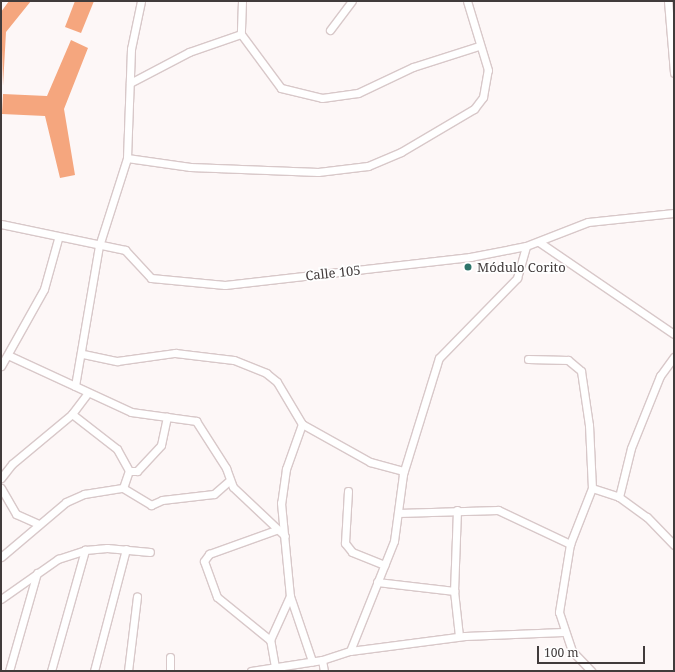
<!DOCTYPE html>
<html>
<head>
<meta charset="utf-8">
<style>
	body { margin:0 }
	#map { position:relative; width:675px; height:672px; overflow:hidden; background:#fdf7f7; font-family:"Noto Serif",serif }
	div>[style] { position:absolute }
	.building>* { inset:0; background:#f5a67e }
	.roads { filter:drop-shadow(1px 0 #d8c8c9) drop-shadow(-1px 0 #d8c8c9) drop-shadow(0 1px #d8c8c9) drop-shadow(0 -1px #d8c8c9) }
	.minor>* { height:7px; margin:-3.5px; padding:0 3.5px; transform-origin:3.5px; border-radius:3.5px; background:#fff }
	.dots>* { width:11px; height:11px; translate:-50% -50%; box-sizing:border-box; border:2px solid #fff; border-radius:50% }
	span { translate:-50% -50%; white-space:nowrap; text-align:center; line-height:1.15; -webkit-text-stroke:3.5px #fff; paint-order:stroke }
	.poi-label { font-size:13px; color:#413b3b }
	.left { translate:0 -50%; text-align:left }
	.street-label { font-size:13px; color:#413b3b }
	.frame { position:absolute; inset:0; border:2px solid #413b3b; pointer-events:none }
	.scale { position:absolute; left:537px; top:646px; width:108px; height:18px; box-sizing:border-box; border:2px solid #413b3b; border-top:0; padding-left:5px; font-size:12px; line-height:14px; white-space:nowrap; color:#413b3b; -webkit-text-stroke:3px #fff; paint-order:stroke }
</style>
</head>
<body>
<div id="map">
	<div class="building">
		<i style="clip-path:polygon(9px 1px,31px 1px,6px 32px,3px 86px,1px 12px)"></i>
		<i style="clip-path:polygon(75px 1px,94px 1px,81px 33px,65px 27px)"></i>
		<i style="clip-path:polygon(71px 40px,88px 48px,64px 109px,75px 175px,60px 178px,45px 116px,2px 114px,3px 94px,47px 96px)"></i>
	</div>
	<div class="roads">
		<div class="minor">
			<i style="left:242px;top:1px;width:33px;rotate:92deg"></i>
			<i style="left:241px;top:34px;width:67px;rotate:53.5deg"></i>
			<i style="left:281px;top:88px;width:42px;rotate:13.7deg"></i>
			<i style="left:322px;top:98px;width:36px;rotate:-8deg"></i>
			<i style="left:358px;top:93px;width:61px;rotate:-25.3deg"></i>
			<i style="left:413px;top:67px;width:69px;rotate:-17.7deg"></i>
			<i style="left:668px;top:1px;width:72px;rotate:85.2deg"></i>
			<i style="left:330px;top:30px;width:36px;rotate:-53deg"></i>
			<i style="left:130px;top:83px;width:67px;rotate:-27.7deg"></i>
			<i style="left:189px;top:52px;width:55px;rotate:-19.1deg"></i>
			<i style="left:127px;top:158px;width:64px;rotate:8.1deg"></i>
			<i style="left:190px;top:167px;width:128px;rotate:2.2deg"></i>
			<i style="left:318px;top:172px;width:50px;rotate:-6.8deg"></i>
			<i style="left:368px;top:166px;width:36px;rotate:-23deg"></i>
			<i style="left:401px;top:152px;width:85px;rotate:-30.5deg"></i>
			<i style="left:474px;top:109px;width:15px;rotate:-53deg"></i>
			<i style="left:483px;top:97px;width:27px;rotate:-80deg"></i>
			<i style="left:488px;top:70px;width:72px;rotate:-106.9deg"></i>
			<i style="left:1px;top:224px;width:127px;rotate:11.8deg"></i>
			<i style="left:125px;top:250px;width:38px;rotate:47deg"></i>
			<i style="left:151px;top:278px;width:74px;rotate:5.4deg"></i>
			<i style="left:225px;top:285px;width:247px;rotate:-6.5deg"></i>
			<i style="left:470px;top:257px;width:57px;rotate:-11.1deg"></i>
			<i style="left:526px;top:246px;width:66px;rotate:-21.2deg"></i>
			<i style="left:588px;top:222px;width:86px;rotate:-6deg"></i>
			<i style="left:539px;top:242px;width:163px;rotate:34.3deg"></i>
			<i style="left:83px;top:354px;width:35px;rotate:12deg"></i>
			<i style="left:117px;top:361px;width:59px;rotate:-7.9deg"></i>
			<i style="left:175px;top:353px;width:59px;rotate:6.8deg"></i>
			<i style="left:234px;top:360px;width:35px;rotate:22deg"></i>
			<i style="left:266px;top:373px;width:14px;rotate:39deg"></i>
			<i style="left:277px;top:382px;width:49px;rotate:59.2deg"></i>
			<i style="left:302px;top:424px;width:78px;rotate:29.2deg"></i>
			<i style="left:370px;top:462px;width:35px;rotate:15deg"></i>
			<i style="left:10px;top:356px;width:133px;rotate:24.8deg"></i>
			<i style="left:131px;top:412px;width:66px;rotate:7.9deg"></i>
			<i style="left:196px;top:421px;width:56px;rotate:57.4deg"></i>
			<i style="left:226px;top:468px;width:20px;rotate:70deg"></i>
			<i style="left:233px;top:487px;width:71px;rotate:43.3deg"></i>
			<i style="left:528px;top:359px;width:40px;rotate:1.4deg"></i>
			<i style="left:568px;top:360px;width:17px;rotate:40deg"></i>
			<i style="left:581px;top:371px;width:55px;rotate:81.6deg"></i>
			<i style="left:589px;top:425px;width:63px;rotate:87.3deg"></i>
			<i style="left:592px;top:488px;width:60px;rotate:111.4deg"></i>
			<i style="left:570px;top:544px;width:69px;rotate:99.2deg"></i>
			<i style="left:559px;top:612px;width:41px;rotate:71.6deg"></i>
			<i style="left:572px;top:651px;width:28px;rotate:46deg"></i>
			<i style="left:1px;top:366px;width:88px;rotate:-60.8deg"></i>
			<i style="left:44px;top:289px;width:52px;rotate:-74.4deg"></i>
			<i style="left:75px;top:386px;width:142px;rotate:-80.3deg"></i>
			<i style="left:99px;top:246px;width:92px;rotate:-72.3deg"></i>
			<i style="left:127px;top:158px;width:109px;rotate:-87.9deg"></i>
			<i style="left:131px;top:49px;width:49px;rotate:-78.2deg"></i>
			<i style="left:87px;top:394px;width:25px;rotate:127deg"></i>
			<i style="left:72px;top:414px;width:57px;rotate:37.9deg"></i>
			<i style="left:117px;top:449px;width:25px;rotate:61deg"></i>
			<i style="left:129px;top:471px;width:8px"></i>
			<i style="left:137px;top:471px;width:35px;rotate:-47deg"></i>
			<i style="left:161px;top:445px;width:29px;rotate:-78deg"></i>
			<i style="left:302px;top:424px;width:48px;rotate:109.6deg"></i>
			<i style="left:286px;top:469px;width:34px;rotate:98deg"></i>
			<i style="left:281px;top:503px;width:93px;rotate:84.5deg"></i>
			<i style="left:290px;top:596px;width:69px;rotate:71.3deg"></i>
			<i style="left:1px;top:478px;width:18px;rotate:-52deg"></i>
			<i style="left:12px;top:464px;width:78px;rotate:-39.8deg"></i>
			<i style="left:1px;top:488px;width:30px;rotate:60deg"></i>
			<i style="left:16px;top:514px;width:24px;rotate:24deg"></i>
			<i style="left:123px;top:488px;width:18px;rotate:-71deg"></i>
			<i style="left:592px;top:488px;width:28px;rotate:18deg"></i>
			<i style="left:619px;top:497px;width:34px;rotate:36deg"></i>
			<i style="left:647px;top:517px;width:39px;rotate:46deg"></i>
			<i style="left:348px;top:491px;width:52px;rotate:93.3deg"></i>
			<i style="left:345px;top:543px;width:11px;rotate:52deg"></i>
			<i style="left:352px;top:552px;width:35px;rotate:22deg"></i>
			<i style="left:619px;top:497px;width:50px;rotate:-76.2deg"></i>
			<i style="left:631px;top:448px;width:78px;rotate:-68.1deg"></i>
			<i style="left:660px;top:376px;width:24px;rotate:-54deg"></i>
			<i style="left:457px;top:510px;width:81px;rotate:92.1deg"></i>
			<i style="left:454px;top:591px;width:45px;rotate:83.7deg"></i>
			<i style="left:398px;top:513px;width:100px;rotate:-1.7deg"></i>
			<i style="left:498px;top:510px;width:80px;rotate:25.3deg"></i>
			<i style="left:1px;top:557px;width:85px;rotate:-40.2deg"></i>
			<i style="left:66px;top:502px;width:20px;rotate:-24deg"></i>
			<i style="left:84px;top:494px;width:39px;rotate:-9deg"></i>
			<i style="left:123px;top:488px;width:33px;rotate:31deg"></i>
			<i style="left:151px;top:505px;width:12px;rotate:-24deg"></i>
			<i style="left:162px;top:500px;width:52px;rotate:-6.6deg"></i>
			<i style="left:214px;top:494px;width:21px;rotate:-41deg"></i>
			<i style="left:377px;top:582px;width:78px;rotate:6.7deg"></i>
			<i style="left:1px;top:599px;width:70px;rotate:-35.1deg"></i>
			<i style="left:58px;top:559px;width:28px;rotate:-18deg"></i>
			<i style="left:85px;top:550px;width:22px;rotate:-5deg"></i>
			<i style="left:107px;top:548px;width:43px;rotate:5.3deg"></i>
			<i style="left:270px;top:640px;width:48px;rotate:-65.6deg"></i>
			<i style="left:350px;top:651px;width:118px;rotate:-68.2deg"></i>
			<i style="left:394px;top:541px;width:68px;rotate:-82.3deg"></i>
			<i style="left:403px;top:474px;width:121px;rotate:-72.8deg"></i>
			<i style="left:439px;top:358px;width:112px;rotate:-45.7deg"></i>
			<i style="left:517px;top:278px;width:33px;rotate:-74deg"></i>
			<i style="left:170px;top:657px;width:14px;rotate:90deg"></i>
			<i style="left:322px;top:660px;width:11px;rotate:80deg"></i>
			<i style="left:275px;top:667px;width:27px;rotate:-100deg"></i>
			<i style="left:270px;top:640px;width:68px;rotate:-140.9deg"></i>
			<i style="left:217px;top:597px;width:38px;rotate:-110deg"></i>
			<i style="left:204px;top:561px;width:9px;rotate:-54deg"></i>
			<i style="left:209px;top:554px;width:71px;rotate:-19.7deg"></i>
			<i style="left:9px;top:671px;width:102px;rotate:-74.1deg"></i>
			<i style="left:51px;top:671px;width:126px;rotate:-74.3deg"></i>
			<i style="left:94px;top:671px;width:126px;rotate:-75.3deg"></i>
			<i style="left:128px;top:671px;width:75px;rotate:-83.1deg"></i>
			<i style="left:251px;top:671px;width:72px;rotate:-8.8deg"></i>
			<i style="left:322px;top:660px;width:29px;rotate:-18deg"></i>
			<i style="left:350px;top:651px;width:116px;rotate:-7.4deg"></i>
			<i style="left:465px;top:636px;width:98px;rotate:-2.3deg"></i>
		</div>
	</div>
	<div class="dots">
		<i style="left:468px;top:267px;background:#2e746a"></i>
	</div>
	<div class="poi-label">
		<span class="left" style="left:477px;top:267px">Módulo Corito</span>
	</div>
	<div class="street-label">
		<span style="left:333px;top:273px;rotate:-6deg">Calle 105</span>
	</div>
	<div class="frame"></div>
	<div class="scale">100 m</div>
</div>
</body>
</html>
